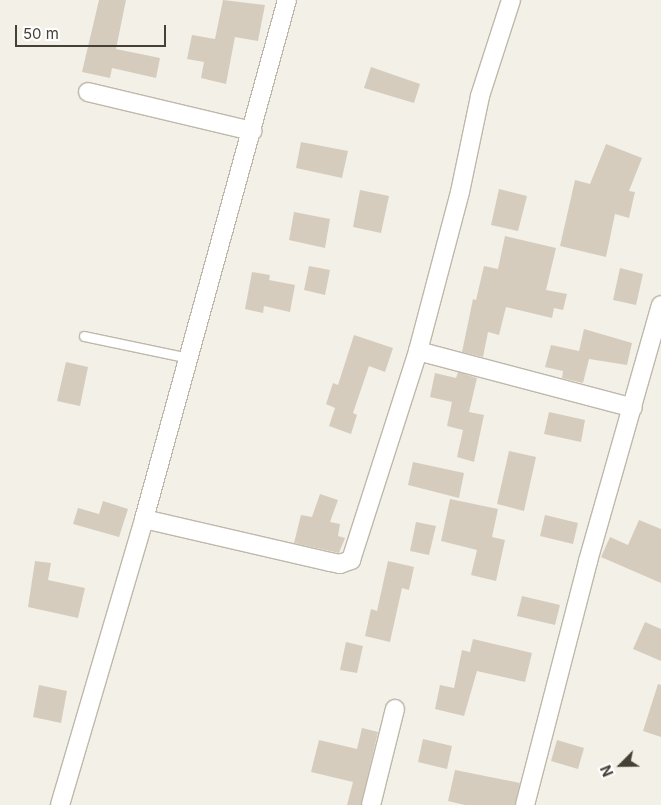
<!DOCTYPE html>
<html>
<head>
<meta charset="utf-8">
<style>
	body { margin:0 }
	#map { position:relative; width:661px; height:805px; overflow:hidden; background:#f3f0e7; font-family:Inter,sans-serif }
	div>[style] { position:absolute }
	.building>* { inset:0; background:#d5ccbd }
	.roads { filter:drop-shadow(1px 0 #bfb8aa) drop-shadow(-1px 0 #bfb8aa) drop-shadow(0 1px #bfb8aa) drop-shadow(0 -1px #bfb8aa) }
	.service>* { height:9px; margin:-4.5px; padding:0 4.5px; transform-origin:4.5px; border-radius:4.5px; background:#fff }
	.minor>* { height:18px; margin:-9px; padding:0 9px; transform-origin:9px; border-radius:9px; background:#fff }
	span { translate:-50% -50%; white-space:nowrap; text-align:center; line-height:1.15; -webkit-text-stroke:4.5px #fff; paint-order:stroke }
	.north { position:absolute; left:596px; top:740px; width:50px; height:50px; -webkit-text-stroke:4px #fff; paint-order:stroke; rotate:247deg; font-size:14px; font-weight:700; line-height:20px; text-align:center; color:#464136 }
	.north::after { content:''; display:block; margin:auto; width:18px; height:22px; background:#464136; clip-path:polygon(50% 0,100% 100%,50% 72%,0 100%) }
	.scale { position:absolute; left:15px; top:25px; width:151px; height:22px; box-sizing:border-box; border:2px solid #464136; border-top:0; padding-left:6px; font-size:15px; line-height:18px; white-space:nowrap; color:#464136; -webkit-text-stroke:4px #fff; paint-order:stroke }
</style>
</head>
<body>
<div id="map">
	<div class="building">
		<i style="clip-path:polygon(99px 0,126px 0,116px 49px,160px 58px,156px 78px,112px 68px,110px 78px,82px 72px)"></i>
		<i style="clip-path:polygon(223px 0,265px 5px,258px 41px,235px 37px,226px 84px,201px 78px,204px 62px,187px 59px,192px 35px,215px 39px)"></i>
		<i style="clip-path:polygon(371px 67px,420px 84px,414px 103px,364px 88px)"></i>
		<i style="clip-path:polygon(301px 142px,348px 151px,342px 178px,296px 168px)"></i>
		<i style="clip-path:polygon(606px 144px,642px 158px,629px 191px,635px 192px,629px 218px,615px 214px,606px 257px,560px 246px,575px 180px,590px 184px)"></i>
		<i style="clip-path:polygon(499px 189px,527px 196px,518px 231px,491px 225px)"></i>
		<i style="clip-path:polygon(360px 190px,389px 196px,381px 233px,353px 227px)"></i>
		<i style="clip-path:polygon(294px 212px,330px 219px,325px 248px,289px 240px)"></i>
		<i style="clip-path:polygon(505px 236px,556px 248px,546px 290px,567px 294px,563px 310px,554px 308px,552px 318px,506px 307px,499px 335px,488px 332px,483px 357px,462px 352px,473px 299px,476px 300px,484px 266px,498px 269px)"></i>
		<i style="clip-path:polygon(309px 266px,330px 270px,325px 295px,304px 290px)"></i>
		<i style="clip-path:polygon(620px 268px,643px 274px,636px 305px,613px 300px)"></i>
		<i style="clip-path:polygon(252px 272px,270px 275px,269px 280px,295px 285px,290px 312px,264px 306px,263px 313px,245px 309px)"></i>
		<i style="clip-path:polygon(584px 329px,632px 343px,627px 365px,589px 359px,583px 383px,562px 378px,563px 371px,545px 367px,551px 345px,579px 351px)"></i>
		<i style="clip-path:polygon(354px 335px,393px 348px,385px 372px,369px 366px,353px 413px,357px 415px,351px 434px,329px 426px,335px 408px,326px 404px,333px 383px,338px 385px)"></i>
		<i style="clip-path:polygon(66px 362px,88px 367px,80px 406px,57px 401px)"></i>
		<i style="clip-path:polygon(458px 372px,477px 378px,469px 412px,484px 415px,474px 462px,457px 457px,463px 430px,447px 426px,452px 402px,430px 397px,435px 373px,456px 378px)"></i>
		<i style="clip-path:polygon(549px 412px,585px 420px,581px 442px,544px 434px)"></i>
		<i style="clip-path:polygon(509px 451px,536px 457px,524px 511px,497px 504px)"></i>
		<i style="clip-path:polygon(413px 462px,464px 473px,459px 498px,408px 485px)"></i>
		<i style="clip-path:polygon(320px 494px,338px 500px,330px 522px,340px 524px,338px 536px,345px 538px,339px 553px,294px 543px,301px 515px,312px 517px)"></i>
		<i style="clip-path:polygon(450px 499px,498px 509px,492px 537px,505px 540px,496px 581px,471px 575px,477px 550px,441px 541px)"></i>
		<i style="clip-path:polygon(103px 501px,128px 509px,119px 537px,73px 524px,78px 508px,99px 514px)"></i>
		<i style="clip-path:polygon(545px 515px,578px 523px,573px 544px,540px 536px)"></i>
		<i style="clip-path:polygon(639px 520px,661px 529px,661px 583px,601px 557px,610px 537px,628px 545px)"></i>
		<i style="clip-path:polygon(416px 522px,436px 526px,429px 555px,410px 551px)"></i>
		<i style="clip-path:polygon(35px 561px,51px 563px,48px 580px,85px 588px,78px 618px,28px 607px)"></i>
		<i style="clip-path:polygon(388px 561px,414px 567px,409px 590px,402px 588px,390px 642px,365px 636px,371px 609px,377px 611px)"></i>
		<i style="clip-path:polygon(522px 596px,560px 605px,555px 625px,517px 616px)"></i>
		<i style="clip-path:polygon(645px 622px,661px 629px,661px 661px,633px 649px)"></i>
		<i style="clip-path:polygon(473px 639px,532px 653px,525px 682px,477px 671px,464px 716px,435px 709px,440px 685px,454px 688px,462px 650px,470px 652px)"></i>
		<i style="clip-path:polygon(346px 642px,363px 646px,357px 673px,340px 670px)"></i>
		<i style="clip-path:polygon(658px 684px,661px 685px,661px 737px,643px 731px)"></i>
		<i style="clip-path:polygon(39px 685px,67px 691px,61px 723px,33px 717px)"></i>
		<i style="clip-path:polygon(362px 728px,378px 732px,361px 805px,347px 805px,353px 782px,311px 772px,319px 740px,357px 749px)"></i>
		<i style="clip-path:polygon(423px 739px,452px 746px,447px 769px,418px 762px)"></i>
		<i style="clip-path:polygon(557px 740px,584px 748px,578px 769px,551px 761px)"></i>
		<i style="clip-path:polygon(455px 770px,520px 783px,515px 805px,465px 805px,448px 801px)"></i>
	</div>
	<div class="roads">
		<div class="service">
			<i style="left:84px;top:336px;width:107px;rotate:11.8deg"></i>
		</div>
		<div class="minor">
			<i style="left:88px;top:92px;width:169px;rotate:13.4deg"></i>
			<i style="left:418px;top:351px;width:222px;rotate:14.8deg"></i>
			<i style="left:144px;top:519px;width:191px;rotate:13deg"></i>
			<i style="left:330px;top:562px;width:10px;rotate:11deg"></i>
			<i style="left:340px;top:564px;width:12px;rotate:-20deg"></i>
			<i style="left:351px;top:560px;width:219px;rotate:-72.2deg"></i>
			<i style="left:418px;top:351px;width:164px;rotate:-75.2deg"></i>
			<i style="left:460px;top:192px;width:98px;rotate:-78.2deg"></i>
			<i style="left:480px;top:96px;width:101px;rotate:-72.1deg"></i>
			<i style="left:60px;top:805px;width:298px;rotate:-73.6deg"></i>
			<i style="left:144px;top:519px;width:538px;rotate:-74.6deg"></i>
			<i style="left:371px;top:805px;width:99px;rotate:-76deg"></i>
			<i style="left:525px;top:805px;width:252px;rotate:-75.5deg"></i>
			<i style="left:588px;top:561px;width:266px;rotate:-74.1deg"></i>
		</div>
	</div>
	<div class="north">N</div>
	<div class="scale">50 m</div>
</div>
</body>
</html>
